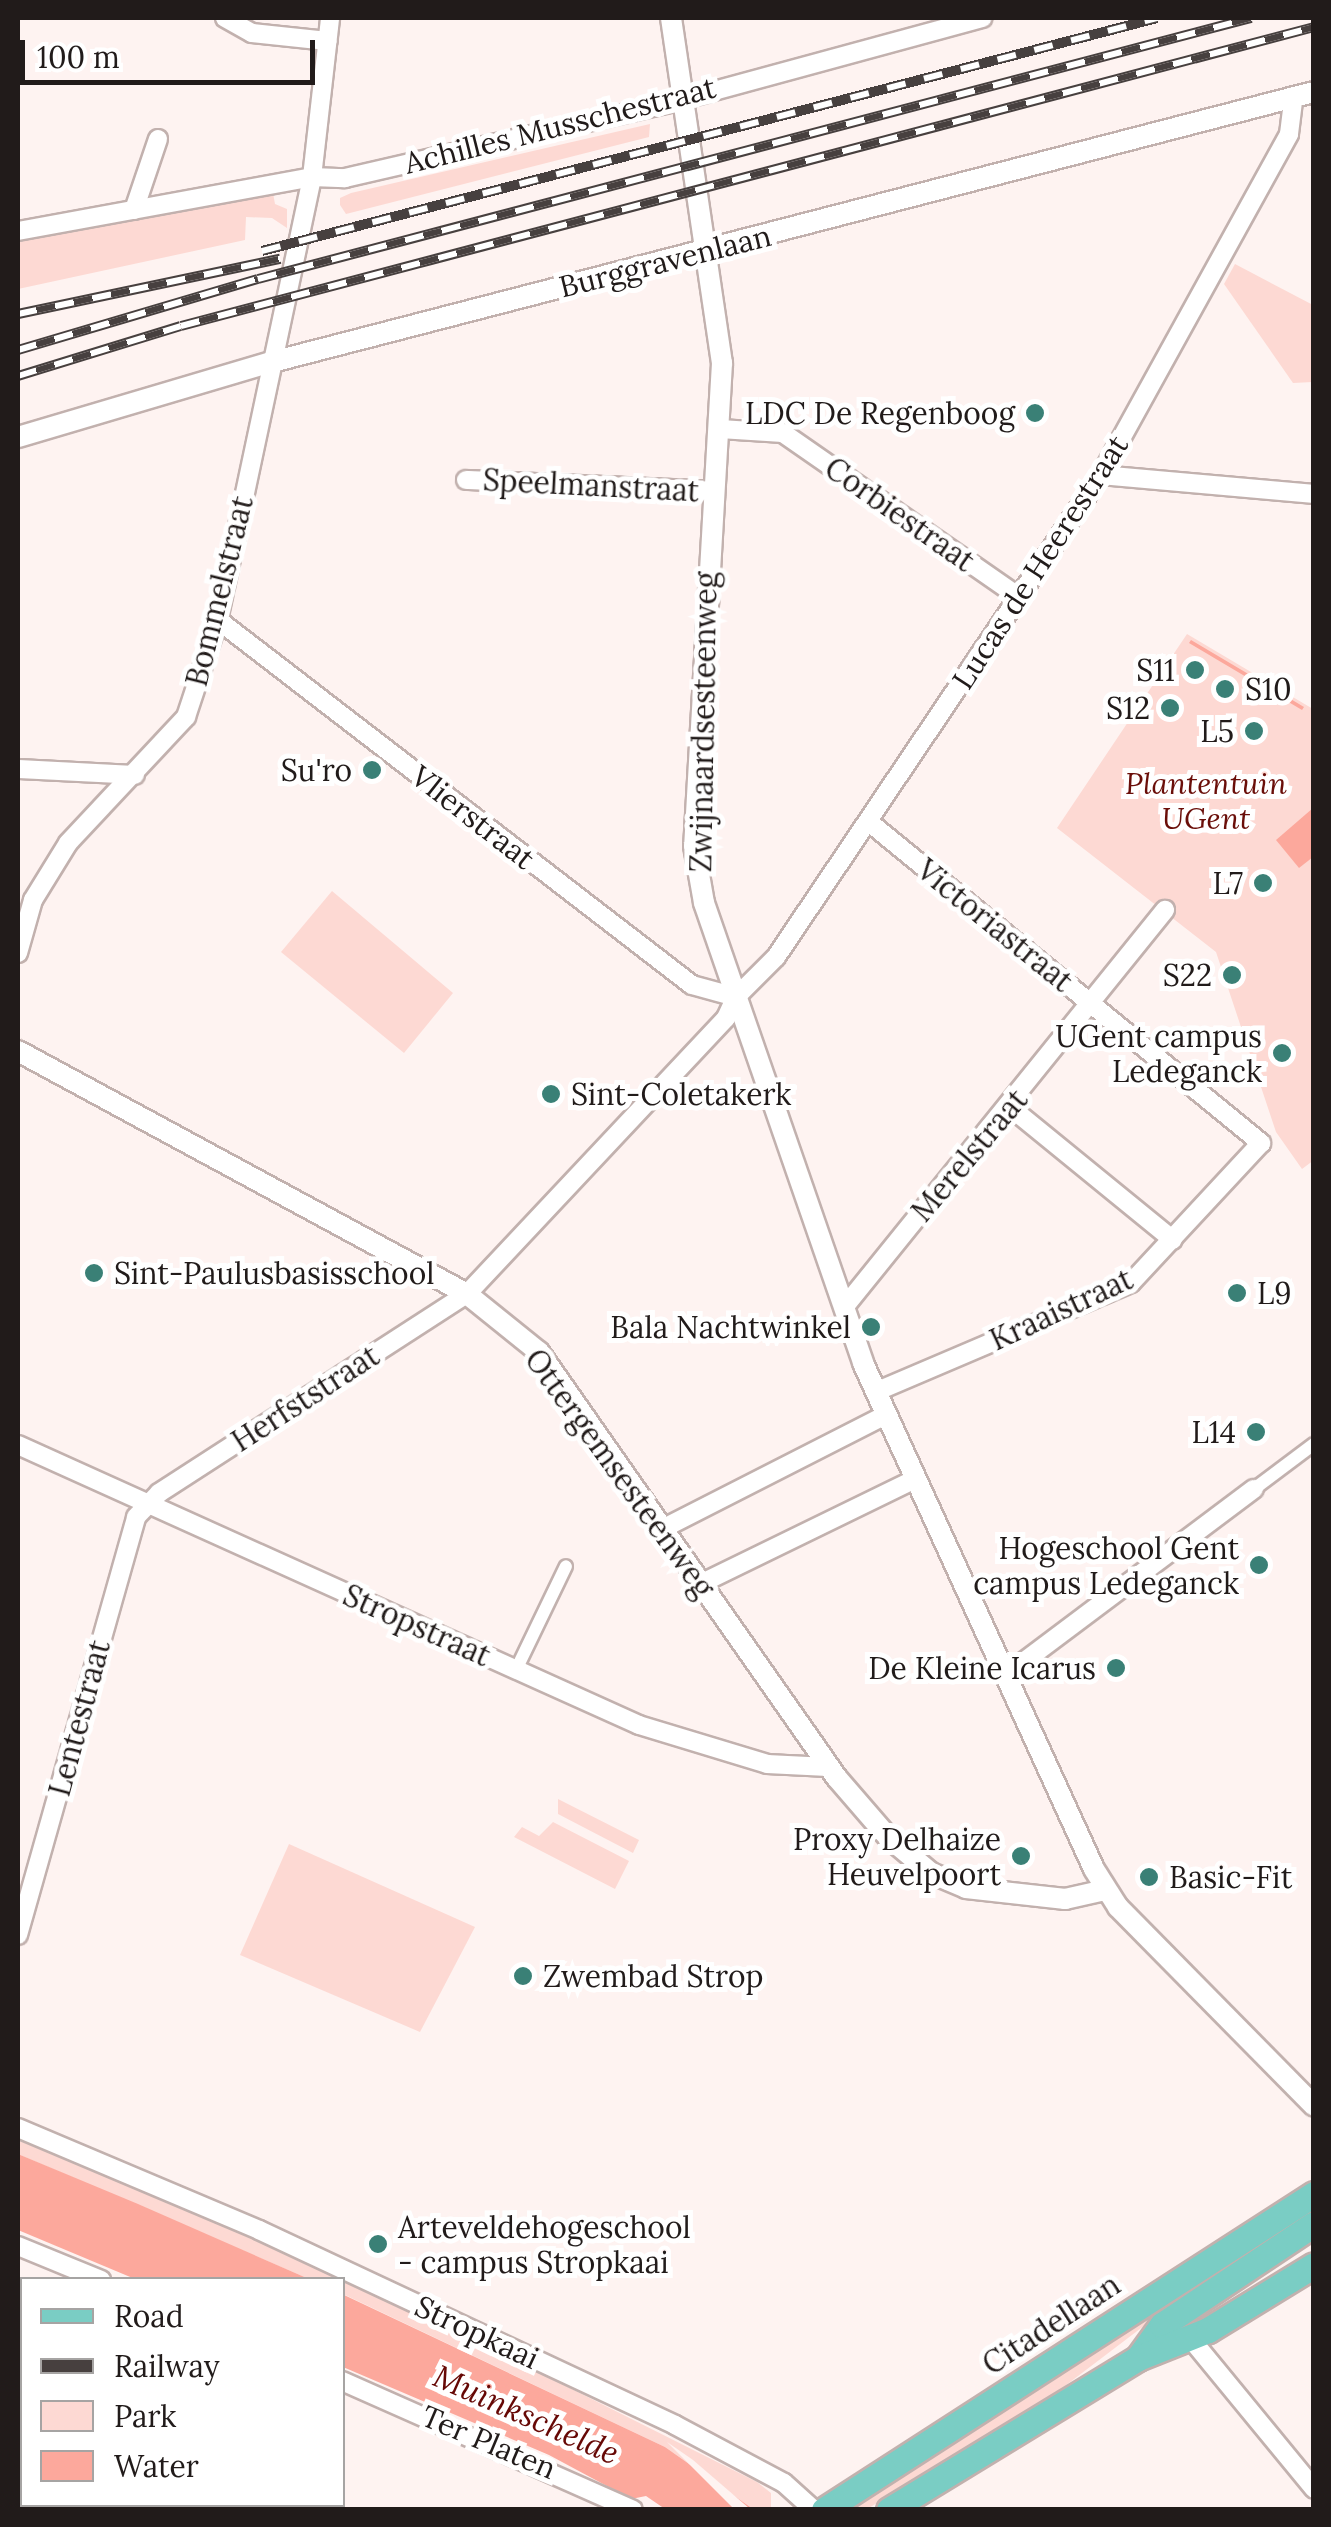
<!DOCTYPE html>
<html>
<head>
<meta charset="utf-8">
<style>
	body { margin:0 }
	#map { position:relative; width:1331px; height:2527px; overflow:hidden; background:#fef3f1; font-family:Lora,serif }
	div>[style] { position:absolute }
	.green>* { inset:0; background:#fdd9d3 }
	.water>* { inset:0; background:#fca89c }
	.pier>* { inset:0; background:#fef3f1 }
	.roads { filter:drop-shadow(2px 0 #c2b1ae) drop-shadow(-2px 0 #c2b1ae) drop-shadow(0 2px #c2b1ae) drop-shadow(0 -2px #c2b1ae) }
	.pedestrian>* { height:12px; margin:-6px; padding:0 6px; transform-origin:6px; border-radius:6px; background:#fff }
	.minor>* { height:18px; margin:-9px; padding:0 9px; transform-origin:9px; border-radius:9px; background:#fff }
	.tertiary>* { height:20px; margin:-10px; padding:0 10px; transform-origin:10px; border-radius:10px; background:#fff }
	.primary>* { height:25px; margin:-12.5px; padding:0 12.5px; transform-origin:12.5px; border-radius:12.5px; background:#7acdc4 }
	.rail>* { height:10px; margin-top:-5px; transform-origin:0; background:repeating-linear-gradient(90deg,#fff 0 19px,#47403f 0 38px); box-sizing:border-box; border-block:2px solid #47403f }
	.dots>* { width:28px; height:28px; translate:-50% -50%; box-sizing:border-box; border:5px solid #fff; border-radius:50% }
	span { translate:-50% -50%; white-space:nowrap; text-align:center; line-height:1.15; -webkit-text-stroke:10px #fff; paint-order:stroke }
	.street-label { font-size:30px; color:#211b1a }
	.poi-label { font-size:30px; color:#211b1a }
	.right { translate:-100% -50%; text-align:right }
	.left { translate:0 -50%; text-align:left }
	.park-label { font-size:30px; color:#6a0e09; font-style:italic }
	.water-label { font-size:32px; color:#660805; font-style:italic }
	.frame { position:absolute; inset:0; border:20px solid #211b1a; pointer-events:none }
	.legend { position:absolute; left:20px; top:2277px; width:325px; height:230px; box-sizing:border-box; background:#fff; border:2px solid #a6a4a3; margin:0; padding:12px 18px; list-style:none; font-size:30px; color:#211b1a }
	.legend li { display:flex; align-items:center; gap:20px; height:50px }
	.legend b { width:50px; border:2px solid #a6a4a3 }
	.scale { position:absolute; left:20px; top:40px; width:295px; height:45px; box-sizing:border-box; border:5px solid #211b1a; border-top:0; padding-left:12px; font-size:30px; line-height:35px; white-space:nowrap; color:#211b1a; -webkit-text-stroke:8px #fff; paint-order:stroke }
</style>
</head>
<body>
<div id="map">
	<div class="green">
		<i style="clip-path:polygon(650px 124px,649px 137px,346px 214px,340px 205px,340px 198px,351px 193px)"></i>
		<i style="clip-path:polygon(272px 188px,275px 204px,287px 209px,287px 228px,272px 218px,246px 217px,245px 240px,18px 289px,18px 235px)"></i>
		<i style="clip-path:polygon(1235px 264px,1313px 305px,1313px 382px,1293px 383px,1224px 284px)"></i>
		<i style="clip-path:polygon(1187px 634px,1313px 709px,1314px 1160px,1302px 1169px,1276px 1132px,1216px 952px,1057px 828px)"></i>
		<i style="clip-path:polygon(332px 891px,453px 993px,404px 1053px,281px 952px)"></i>
		<i style="clip-path:polygon(558px 1799px,639px 1840px,633px 1853px,558px 1814px)"></i>
		<i style="clip-path:polygon(553px 1822px,629px 1861px,615px 1889px,514px 1837px,522px 1827px,539px 1836px)"></i>
		<i style="clip-path:polygon(289px 1844px,475px 1927px,420px 2032px,240px 1955px)"></i>
		<i style="clip-path:polygon(18px 2140px,291px 2254px,492px 2349px,757px 2482px,771px 2493px,771px 2509px,753px 2509px,665px 2447px,343px 2294px,342px 2280px,309px 2279px,18px 2154px)"></i>
		<i style="clip-path:polygon(1313px 2204px,1313px 2212px,1178px 2300px,1032px 2411px,867px 2509px,843px 2510px)"></i>
	</div>
	<div class="water">
		<i style="clip-path:polygon(1191px 640px,1304px 707px,1302px 710px,1189px 643px)"></i>
		<i style="clip-path:polygon(1313px 808px,1313px 857px,1299px 868px,1276px 840px)"></i>
		<i style="clip-path:polygon(18px 2154px,138px 2204px,309px 2279px,135px 2279px,18px 2230px)"></i>
		<i style="clip-path:polygon(342px 2294px,665px 2447px,753px 2509px,665px 2509px,646px 2496px,631px 2499px,549px 2455px,343px 2367px)"></i>
	</div>
	<div class="pier">
		<i style="clip-path:polygon(667px 2442px,693px 2460px,750px 2509px,734px 2509px)"></i>
	</div>
	<div class="roads">
		<div class="pedestrian">
			<i style="left:1254px;top:1489px;width:75px;rotate:-36.9deg"></i>
			<i style="left:516px;top:1670px;width:115px;rotate:-64.3deg"></i>
		</div>
		<div class="minor">
			<i style="left:225px;top:18px;width:31px;rotate:29deg"></i>
			<i style="left:252px;top:33px;width:76px;rotate:6deg"></i>
			<i style="left:134px;top:210px;width:75px;rotate:-71.3deg"></i>
			<i style="left:18px;top:231px;width:299px;rotate:-10.4deg"></i>
			<i style="left:312px;top:177px;width:33px;rotate:2deg"></i>
			<i style="left:345px;top:178px;width:329px;rotate:-13deg"></i>
			<i style="left:666px;top:104px;width:328px;rotate:-15.2deg"></i>
			<i style="left:720px;top:429px;width:63px;rotate:3.6deg"></i>
			<i style="left:783px;top:433px;width:289px;rotate:34.8deg"></i>
			<i style="left:1101px;top:475px;width:214px;rotate:5.1deg"></i>
			<i style="left:466px;top:480px;width:249px;rotate:2.5deg"></i>
			<i style="left:218px;top:620px;width:598px;rotate:37.6deg"></i>
			<i style="left:692px;top:985px;width:46px;rotate:15.3deg"></i>
			<i style="left:18px;top:769px;width:117px;rotate:2.9deg"></i>
			<i style="left:869px;top:822px;width:507px;rotate:39.31deg"></i>
			<i style="left:1261px;top:1143px;width:191px;rotate:132.9deg"></i>
			<i style="left:1131px;top:1283px;width:278px;rotate:156.9deg"></i>
			<i style="left:18px;top:953px;width:55px;rotate:-74.2deg"></i>
			<i style="left:33px;top:900px;width:67px;rotate:-58.4deg"></i>
			<i style="left:68px;top:843px;width:173px;rotate:-46.9deg"></i>
			<i style="left:186px;top:717px;width:102px;rotate:-71.7deg"></i>
			<i style="left:218px;top:620px;width:453px;rotate:-78deg"></i>
			<i style="left:312px;top:177px;width:160px;rotate:-83.5deg"></i>
			<i style="left:1010px;top:1107px;width:210px;rotate:39.2deg"></i>
			<i style="left:846px;top:1305px;width:508px;rotate:-51.08deg"></i>
			<i style="left:18px;top:1445px;width:681px;rotate:24.27deg"></i>
			<i style="left:639px;top:1725px;width:134px;rotate:16.9deg"></i>
			<i style="left:767px;top:1764px;width:61px;rotate:2.8deg"></i>
			<i style="left:662px;top:1529px;width:251px;rotate:-27deg"></i>
			<i style="left:700px;top:1584px;width:239px;rotate:-26deg"></i>
			<i style="left:1006px;top:1675px;width:310px;rotate:-36.9deg"></i>
			<i style="left:18px;top:1935px;width:434px;rotate:-74.2deg"></i>
			<i style="left:136px;top:1517px;width:33px;rotate:-46deg"></i>
			<i style="left:159px;top:1493px;width:367px;rotate:-32.9deg"></i>
			<i style="left:467px;top:1294px;width:378px;rotate:-46.8deg"></i>
			<i style="left:726px;top:1018px;width:23px;rotate:-65deg"></i>
			<i style="left:736px;top:997px;width:57px;rotate:-45deg"></i>
			<i style="left:776px;top:957px;width:581px;rotate:-56.01deg"></i>
			<i style="left:1101px;top:475px;width:389px;rotate:-61.1deg"></i>
			<i style="left:1289px;top:134px;width:38px;rotate:-83deg"></i>
			<i style="left:18px;top:2128px;width:262px;rotate:22.9deg"></i>
			<i style="left:259px;top:2230px;width:459px;rotate:25.1deg"></i>
			<i style="left:675px;top:2425px;width:123px;rotate:28deg"></i>
			<i style="left:784px;top:2483px;width:40px;rotate:42deg"></i>
			<i style="left:18px;top:2246px;width:90px;rotate:22.3deg"></i>
			<i style="left:1191px;top:2339px;width:194px;rotate:50.6deg"></i>
			<i style="left:342px;top:2381px;width:318px;rotate:23.9deg"></i>
			<i style="left:18px;top:2412px;width:4px;rotate:-27deg"></i>
			<i style="left:18px;top:2448px;width:4px;rotate:-14deg"></i>
			<i style="left:189px;top:2510px;width:6px;rotate:-72deg"></i>
		</div>
		<div class="tertiary">
			<i style="left:671px;top:18px;width:349px;rotate:81.6deg"></i>
			<i style="left:722px;top:363px;width:484px;rotate:93.3deg"></i>
			<i style="left:694px;top:846px;width:58px;rotate:80deg"></i>
			<i style="left:704px;top:903px;width:487px;rotate:70.9deg"></i>
			<i style="left:863px;top:1363px;width:556px;rotate:65.46deg"></i>
			<i style="left:1094px;top:1869px;width:45px;rotate:57.7deg"></i>
			<i style="left:1118px;top:1907px;width:279px;rotate:45.4deg"></i>
			<i style="left:18px;top:437px;width:265px;rotate:-16.5deg"></i>
			<i style="left:272px;top:362px;width:1076px;rotate:-14.53deg"></i>
			<i style="left:18px;top:1051px;width:511px;rotate:28.42deg"></i>
			<i style="left:467px;top:1294px;width:92px;rotate:38.9deg"></i>
			<i style="left:539px;top:1352px;width:520px;rotate:55.03deg"></i>
			<i style="left:837px;top:1778px;width:78px;rotate:49.2deg"></i>
			<i style="left:888px;top:1837px;width:56px;rotate:39.9deg"></i>
			<i style="left:931px;top:1873px;width:38px;rotate:23deg"></i>
			<i style="left:966px;top:1888px;width:100px;rotate:6.3deg"></i>
			<i style="left:1065px;top:1899px;width:41px;rotate:-12.7deg"></i>
		</div>
		<div class="primary">
			<i style="left:1138px;top:2358px;width:41px;rotate:-54deg"></i>
			<i style="left:1162px;top:2325px;width:182px;rotate:-33.6deg"></i>
			<i style="left:824px;top:2510px;width:583px;rotate:-32.82deg"></i>
			<i style="left:889px;top:2510px;width:292px;rotate:-31.4deg"></i>
			<i style="left:1138px;top:2358px;width:75px;rotate:-21.8deg"></i>
			<i style="left:1208px;top:2330px;width:124px;rotate:-31.5deg"></i>
		</div>
	</div>
	<div class="rail">
		<i style="left:262px;top:251px;width:925px;rotate:-14.59deg"></i>
		<i style="left:18px;top:314px;width:268px;rotate:-11.9deg"></i>
		<i style="left:18px;top:350px;width:250px;rotate:-16.5deg"></i>
		<i style="left:258px;top:279px;width:1027px;rotate:-14.73deg"></i>
		<i style="left:18px;top:376px;width:170px;rotate:-17.1deg"></i>
		<i style="left:181px;top:326px;width:1172px;rotate:-14.78deg"></i>
	</div>
	<div class="dots">
		<i style="left:1035px;top:413px;background:#3a8076"></i>
		<i style="left:1195px;top:670px;background:#3a8076"></i>
		<i style="left:1225px;top:689px;background:#3a8076"></i>
		<i style="left:1170px;top:708px;background:#3a8076"></i>
		<i style="left:1254px;top:731px;background:#3a8076"></i>
		<i style="left:372px;top:770px;background:#3a8076"></i>
		<i style="left:1263px;top:883px;background:#3a8076"></i>
		<i style="left:1232px;top:975px;background:#3a8076"></i>
		<i style="left:1282px;top:1053px;background:#3a8076"></i>
		<i style="left:551px;top:1094px;background:#3a8076"></i>
		<i style="left:94px;top:1273px;background:#3a8076"></i>
		<i style="left:1237px;top:1293px;background:#3a8076"></i>
		<i style="left:871px;top:1327px;background:#3a8076"></i>
		<i style="left:1256px;top:1432px;background:#3a8076"></i>
		<i style="left:1259px;top:1565px;background:#3a8076"></i>
		<i style="left:1116px;top:1668px;background:#3a8076"></i>
		<i style="left:1021px;top:1856px;background:#3a8076"></i>
		<i style="left:1149px;top:1877px;background:#3a8076"></i>
		<i style="left:523px;top:1976px;background:#3a8076"></i>
		<i style="left:378px;top:2244px;background:#3a8076"></i>
	</div>
	<div class="street-label">
		<span style="left:560px;top:125px;rotate:-14deg">Achilles Musschestraat</span>
		<span style="left:665px;top:261px;rotate:-14deg">Burggravenlaan</span>
		<span style="left:591px;top:485px;rotate:3deg">Speelmanstraat</span>
		<span style="left:900px;top:514px;rotate:35deg">Corbiestraat</span>
		<span style="left:1040px;top:562px;rotate:-57deg">Lucas de Heerestraat</span>
		<span style="left:219px;top:591px;rotate:-76deg">Bommelstraat</span>
		<span style="left:703px;top:722px;rotate:-89deg">Zwijnaardsesteenweg</span>
		<span style="left:473px;top:817px;rotate:38deg">Vlierstraat</span>
		<span style="left:995px;top:925px;rotate:39deg">Victoriastraat</span>
		<span style="left:969px;top:1155px;rotate:-50deg">Merelstraat</span>
		<span style="left:1061px;top:1309px;rotate:-25deg">Kraaistraat</span>
		<span style="left:305px;top:1398px;rotate:-33deg">Herfststraat</span>
		<span style="left:620px;top:1473px;rotate:54deg">Ottergemsesteenweg</span>
		<span style="left:417px;top:1625px;rotate:24deg">Stropstraat</span>
		<span style="left:79px;top:1718px;rotate:-75deg">Lentestraat</span>
		<span style="left:1051px;top:2324px;rotate:-33deg">Citadellaan</span>
		<span style="left:477px;top:2332px;rotate:25deg">Stropkaai</span>
		<span style="left:489px;top:2442px;rotate:23deg">Ter Platen</span>
	</div>
	<div class="poi-label">
		<span class="right" style="left:1015px;top:413px">LDC De Regenboog</span>
		<span class="right" style="left:1175px;top:670px">S11</span>
		<span class="left" style="left:1245px;top:689px">S10</span>
		<span class="right" style="left:1150px;top:708px">S12</span>
		<span class="right" style="left:1234px;top:731px">L5</span>
		<span class="right" style="left:352px;top:770px">Su'ro</span>
		<span class="right" style="left:1243px;top:883px">L7</span>
		<span class="right" style="left:1212px;top:975px">S22</span>
		<span class="right" style="left:1262px;top:1053px">UGent campus<br>Ledeganck</span>
		<span class="left" style="left:571px;top:1094px">Sint-Coletakerk</span>
		<span class="left" style="left:114px;top:1273px">Sint-Paulusbasisschool</span>
		<span class="left" style="left:1257px;top:1293px">L9</span>
		<span class="right" style="left:851px;top:1327px">Bala Nachtwinkel</span>
		<span class="right" style="left:1236px;top:1432px">L14</span>
		<span class="right" style="left:1239px;top:1565px">Hogeschool Gent<br>campus Ledeganck</span>
		<span class="right" style="left:1096px;top:1668px">De Kleine Icarus</span>
		<span class="right" style="left:1001px;top:1856px">Proxy Delhaize<br>Heuvelpoort</span>
		<span class="left" style="left:1169px;top:1877px">Basic-Fit</span>
		<span class="left" style="left:543px;top:1976px">Zwembad Strop</span>
		<span class="left" style="left:398px;top:2244px">Arteveldehogeschool<br>- campus Stropkaai</span>
	</div>
	<div class="park-label">
		<span style="left:1206px;top:800px">Plantentuin<br>UGent</span>
	</div>
	<div class="water-label">
		<span style="left:526px;top:2415px;rotate:24deg">Muinkschelde</span>
	</div>
	<div class="frame"></div>
	<ul class="legend">
	<li><b style="height:12px;background:#7acdc4"></b>Road</li>
	<li><b style="height:12px;background:#47403f"></b>Railway</li>
	<li><b style="height:28px;background:#fdd9d3"></b>Park</li>
	<li><b style="height:28px;background:#fca89c"></b>Water</li>
	</ul>
	<div class="scale">100 m</div>
</div>
</body>
</html>
